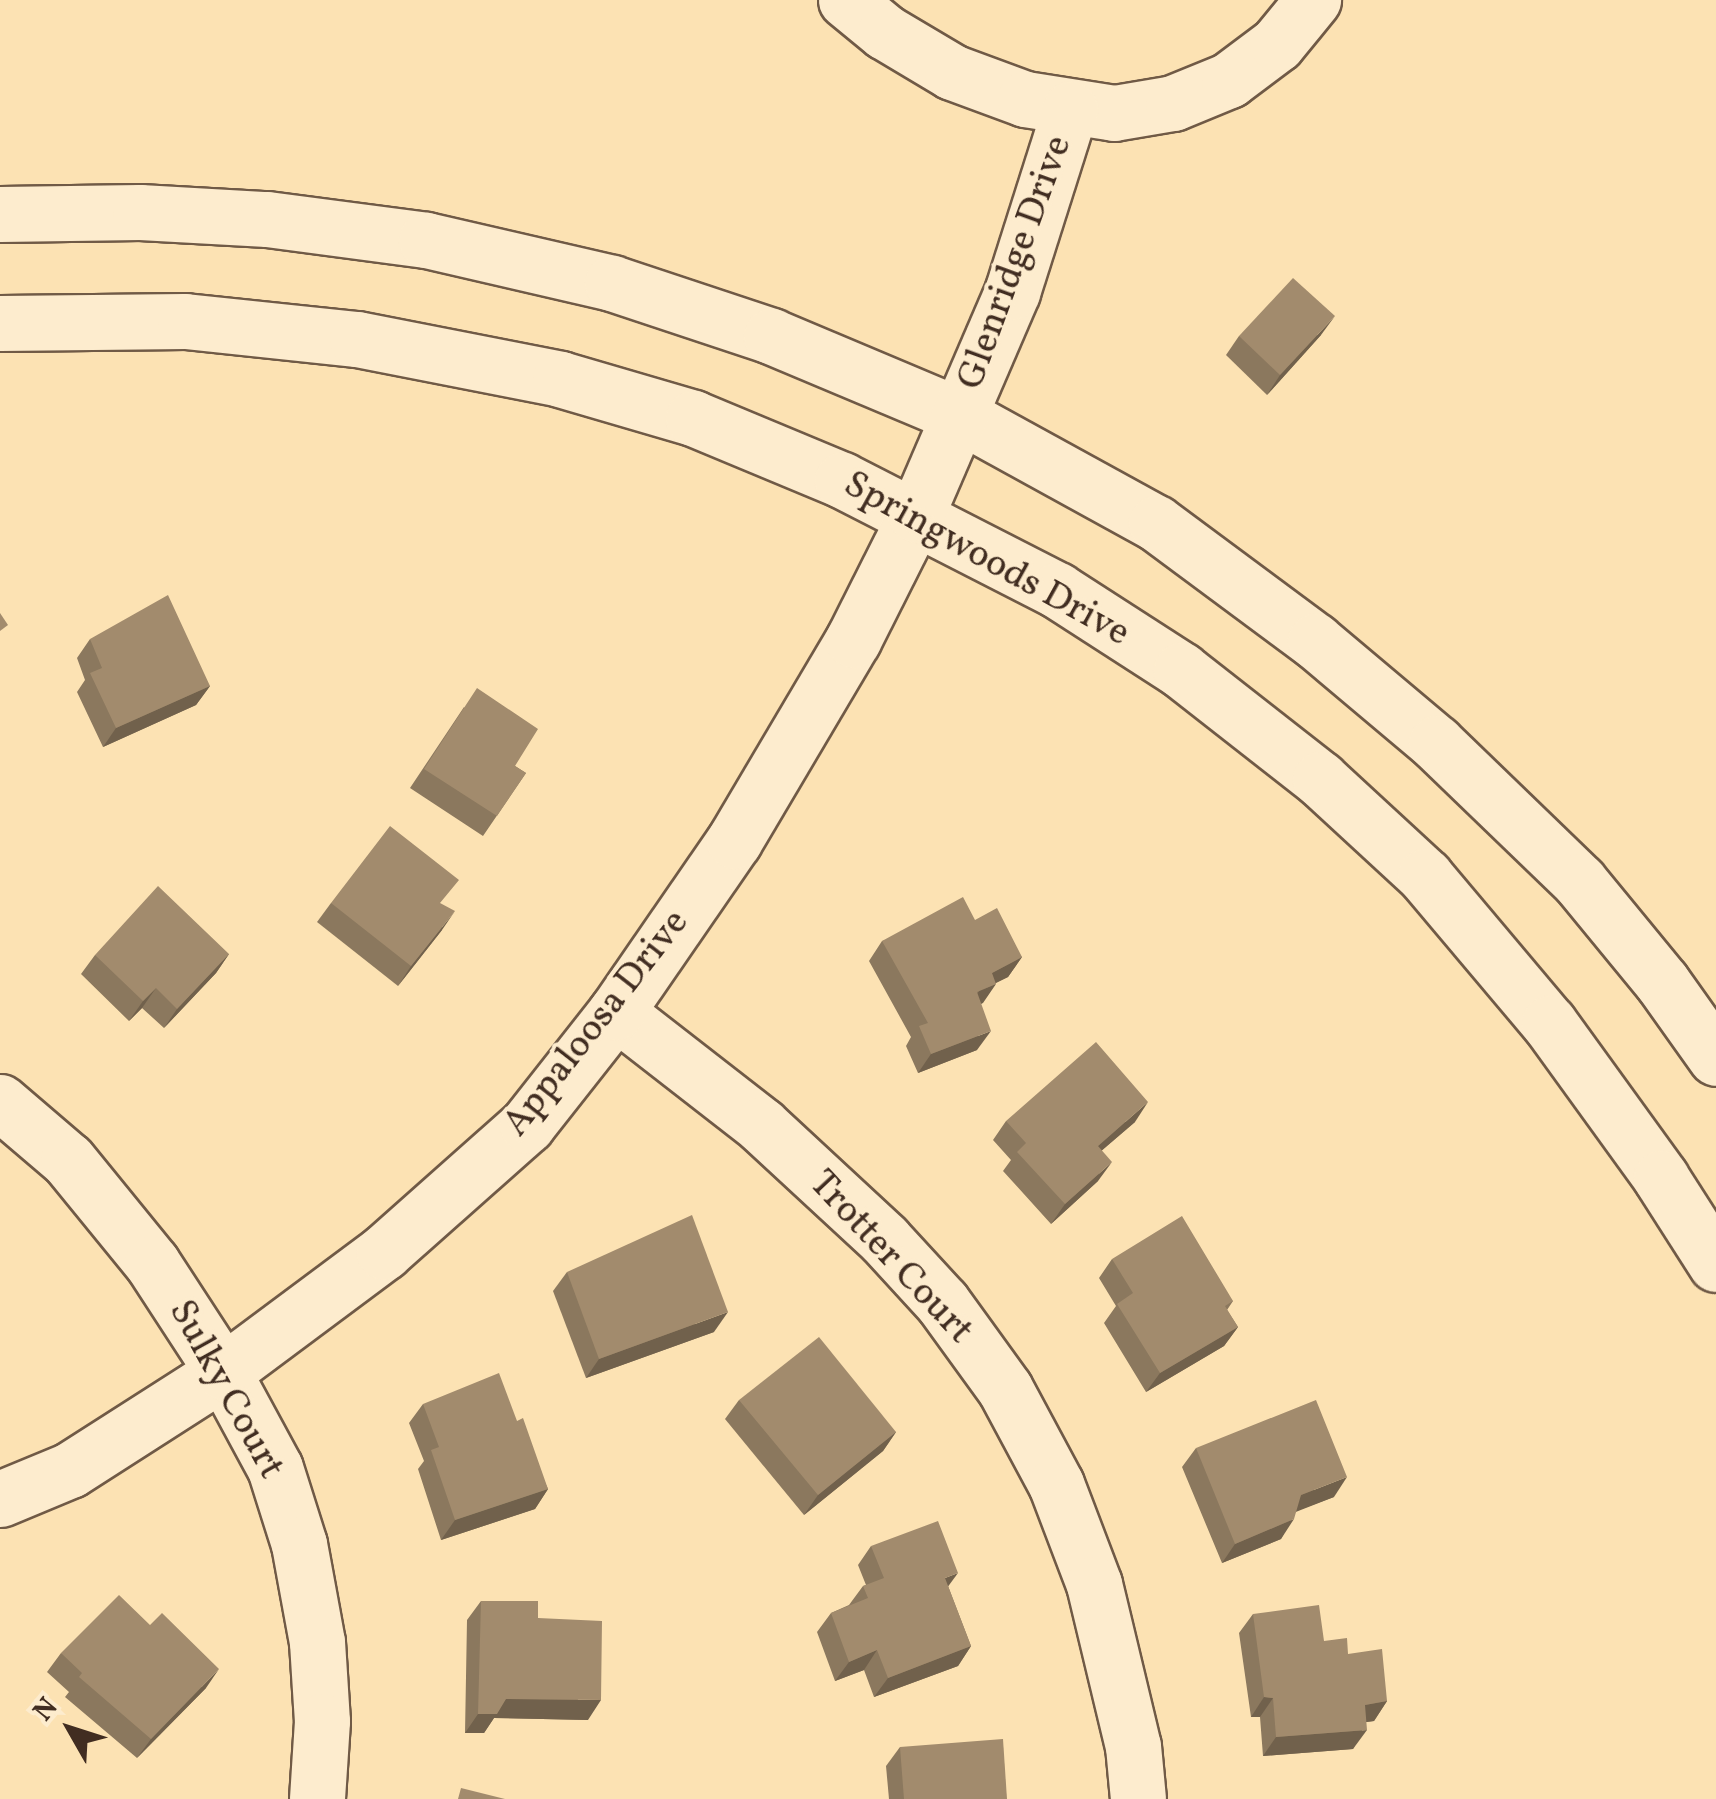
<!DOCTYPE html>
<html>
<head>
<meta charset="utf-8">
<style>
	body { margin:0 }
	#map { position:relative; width:1716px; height:1799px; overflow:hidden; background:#fce2b3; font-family:Vollkorn,serif }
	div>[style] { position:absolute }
	.roads { filter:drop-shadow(2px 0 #705a46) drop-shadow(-2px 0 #705a46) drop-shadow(0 2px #705a46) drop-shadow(0 -2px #705a46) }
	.minor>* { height:55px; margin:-27.5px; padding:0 27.5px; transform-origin:27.5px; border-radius:27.5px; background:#fdecce }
	.wall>* { inset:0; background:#8b785e }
	.shaded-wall>* { inset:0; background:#71614c }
	.building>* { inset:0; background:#a28b6d }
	span { translate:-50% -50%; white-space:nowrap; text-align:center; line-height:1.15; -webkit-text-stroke:8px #fdecce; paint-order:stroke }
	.street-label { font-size:38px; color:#412d21 }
	.north { position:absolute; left:20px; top:1679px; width:100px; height:100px; -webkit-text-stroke:8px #fdecce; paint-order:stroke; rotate:309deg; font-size:28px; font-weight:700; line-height:40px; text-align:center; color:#412d21 }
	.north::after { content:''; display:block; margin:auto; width:35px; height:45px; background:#412d21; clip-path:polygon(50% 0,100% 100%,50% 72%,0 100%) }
</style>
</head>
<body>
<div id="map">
	<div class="roads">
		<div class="minor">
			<i style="left:846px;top:0;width:50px;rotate:39.4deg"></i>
			<i style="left:885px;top:32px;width:78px;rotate:30.8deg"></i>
			<i style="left:952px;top:72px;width:78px;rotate:20.3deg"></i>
			<i style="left:1025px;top:99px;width:90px;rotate:8.9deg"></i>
			<i style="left:1114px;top:113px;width:60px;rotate:-9.6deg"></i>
			<i style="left:1173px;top:103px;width:61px;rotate:-22.3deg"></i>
			<i style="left:1229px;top:80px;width:60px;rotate:-36.9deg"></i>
			<i style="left:1277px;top:44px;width:57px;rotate:-50.7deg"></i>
			<i style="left:0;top:214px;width:140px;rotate:-0.8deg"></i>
			<i style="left:140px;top:212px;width:127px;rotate:3.2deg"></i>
			<i style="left:267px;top:219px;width:160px;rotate:7.5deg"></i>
			<i style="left:426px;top:240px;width:191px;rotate:13deg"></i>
			<i style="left:612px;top:283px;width:168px;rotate:18.4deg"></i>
			<i style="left:771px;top:336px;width:206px;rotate:22.8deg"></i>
			<i style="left:961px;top:416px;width:222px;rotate:28.8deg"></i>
			<i style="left:1156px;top:523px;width:198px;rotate:36.6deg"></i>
			<i style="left:1315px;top:641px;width:158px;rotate:40.1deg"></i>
			<i style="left:1436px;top:743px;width:199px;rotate:44deg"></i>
			<i style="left:1579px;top:881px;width:131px;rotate:50.6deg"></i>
			<i style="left:1662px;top:982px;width:93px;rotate:54.6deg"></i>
			<i style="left:0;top:323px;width:185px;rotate:-0.6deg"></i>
			<i style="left:185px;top:321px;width:173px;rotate:6deg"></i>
			<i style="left:357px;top:339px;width:207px;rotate:11.1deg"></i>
			<i style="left:560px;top:379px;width:139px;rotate:16.3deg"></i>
			<i style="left:693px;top:418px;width:161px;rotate:22.6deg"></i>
			<i style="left:842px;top:480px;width:242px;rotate:27.1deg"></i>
			<i style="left:1057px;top:590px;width:148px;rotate:32.8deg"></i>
			<i style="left:1181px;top:670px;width:177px;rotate:38.1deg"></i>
			<i style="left:1320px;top:779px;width:143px;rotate:42.7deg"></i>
			<i style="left:1425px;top:876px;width:192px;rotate:49.9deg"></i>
			<i style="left:1549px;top:1023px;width:191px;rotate:54.1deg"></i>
			<i style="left:1661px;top:1178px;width:102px;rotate:57.4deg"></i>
			<i style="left:616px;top:1012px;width:184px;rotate:37.9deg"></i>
			<i style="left:761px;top:1125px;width:168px;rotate:42.8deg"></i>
			<i style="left:884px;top:1239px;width:86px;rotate:47.4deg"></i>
			<i style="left:942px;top:1302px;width:107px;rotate:54.1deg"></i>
			<i style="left:1005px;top:1389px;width:108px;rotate:61.8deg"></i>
			<i style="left:1056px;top:1484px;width:107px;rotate:69.2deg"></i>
			<i style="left:1094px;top:1584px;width:167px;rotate:76.5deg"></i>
			<i style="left:1133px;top:1746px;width:53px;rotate:84.6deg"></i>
			<i style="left:0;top:1102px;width:89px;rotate:40.5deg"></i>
			<i style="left:68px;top:1160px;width:133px;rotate:50.8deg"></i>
			<i style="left:152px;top:1263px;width:130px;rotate:56.9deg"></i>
			<i style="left:223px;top:1372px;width:109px;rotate:61.6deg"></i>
			<i style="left:275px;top:1468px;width:80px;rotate:72.5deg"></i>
			<i style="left:299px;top:1544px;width:100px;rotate:79.6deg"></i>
			<i style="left:317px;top:1642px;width:79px;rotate:86.4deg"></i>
			<i style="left:322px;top:1721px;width:78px;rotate:93.7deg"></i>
			<i style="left:0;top:1499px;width:76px;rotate:-22.5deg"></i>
			<i style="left:70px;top:1470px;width:182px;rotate:-32.6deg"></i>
			<i style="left:223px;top:1372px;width:201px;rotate:-36.7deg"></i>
			<i style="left:384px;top:1252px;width:191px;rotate:-41.6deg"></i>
			<i style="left:527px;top:1125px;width:144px;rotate:-51.8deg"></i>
			<i style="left:616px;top:1012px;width:208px;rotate:-55.4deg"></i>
			<i style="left:734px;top:841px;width:234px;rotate:-59.4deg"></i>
			<i style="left:853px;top:640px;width:140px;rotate:-63.3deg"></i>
			<i style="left:916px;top:515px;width:243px;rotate:-66.7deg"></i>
			<i style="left:1012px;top:292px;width:192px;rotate:-72.4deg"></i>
		</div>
	</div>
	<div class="wall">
		<i style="clip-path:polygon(1321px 335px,1267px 395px,1226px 355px,1239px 336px)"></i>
		<i style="clip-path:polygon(90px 639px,210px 686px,196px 705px,103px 747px,77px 692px,85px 680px,77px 658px)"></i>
		<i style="clip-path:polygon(464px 707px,515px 766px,526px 773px,483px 836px,410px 788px)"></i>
		<i style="clip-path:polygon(331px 903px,442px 904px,442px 930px,398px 986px,317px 922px)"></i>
		<i style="clip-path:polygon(975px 920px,1022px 957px,1008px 977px,996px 983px,981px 1004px,977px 1050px,918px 1073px,906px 1046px,911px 1037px,869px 961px,882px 941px)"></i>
		<i style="clip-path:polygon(229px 954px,216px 973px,164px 1028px,142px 1008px,129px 1021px,81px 974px,95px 955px)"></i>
		<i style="clip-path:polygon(1006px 1121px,1135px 1122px,1102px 1150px,1098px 1181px,1051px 1224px,1003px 1171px,1011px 1160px,993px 1140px)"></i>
		<i style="clip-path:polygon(1112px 1259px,1233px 1301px,1227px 1310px,1238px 1327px,1224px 1346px,1146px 1392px,1104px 1323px,1116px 1306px,1099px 1278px)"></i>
		<i style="clip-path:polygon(567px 1272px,714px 1332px,586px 1378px,553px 1291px)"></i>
		<i style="clip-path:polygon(739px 1400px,896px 1432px,883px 1451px,804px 1515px,725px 1419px)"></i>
		<i style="clip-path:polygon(423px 1404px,517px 1421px,548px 1489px,535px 1509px,441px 1540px,418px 1469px,424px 1461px,409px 1423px)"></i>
		<i style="clip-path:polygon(1196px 1448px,1334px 1497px,1296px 1511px,1281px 1539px,1222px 1563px,1182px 1467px)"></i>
		<i style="clip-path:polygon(871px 1546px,948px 1586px,971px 1646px,958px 1666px,874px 1697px,864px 1670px,835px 1681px,817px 1632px,831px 1613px,849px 1605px,863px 1586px,866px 1585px,858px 1565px)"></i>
		<i style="clip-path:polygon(481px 1601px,538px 1618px,588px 1720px,494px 1718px,484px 1733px,465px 1733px,467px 1620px)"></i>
		<i style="clip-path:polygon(1253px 1614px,1324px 1641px,1387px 1701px,1374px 1721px,1366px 1722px,1353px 1749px,1263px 1756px,1260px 1717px,1251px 1717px,1239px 1633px)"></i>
		<i style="clip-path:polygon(61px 1653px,206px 1688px,137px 1758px,65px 1697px,69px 1692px,47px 1672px)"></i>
		<i style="clip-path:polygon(900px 1747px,1007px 1799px,889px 1799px,886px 1766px)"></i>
	</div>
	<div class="shaded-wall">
		<i style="clip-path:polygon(1335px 316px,1321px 335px,1267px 395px,1280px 375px)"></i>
		<i style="clip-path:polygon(210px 686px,196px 705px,103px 747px,116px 728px)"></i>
		<i style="clip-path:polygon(455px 911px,442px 930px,398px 986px,411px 966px)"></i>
		<i style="clip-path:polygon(229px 954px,216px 973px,164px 1028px,177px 1009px)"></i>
		<i style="clip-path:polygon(1022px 957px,1008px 977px,979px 991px,996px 984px,983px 1003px,964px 1012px,992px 973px)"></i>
		<i style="clip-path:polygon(156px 988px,142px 1008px,129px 1021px,143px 1001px)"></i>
		<i style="clip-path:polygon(991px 1031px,977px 1050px,918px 1073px,931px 1054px)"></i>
		<i style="clip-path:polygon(1148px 1102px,1135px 1122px,1085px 1165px,1098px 1146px)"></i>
		<i style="clip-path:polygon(1112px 1162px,1098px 1181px,1051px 1224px,1065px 1204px)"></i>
		<i style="clip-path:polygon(728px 1312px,714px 1332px,586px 1378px,599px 1359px)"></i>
		<i style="clip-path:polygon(1238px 1327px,1224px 1346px,1146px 1392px,1160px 1373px)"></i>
		<i style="clip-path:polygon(896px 1432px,883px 1451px,804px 1515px,818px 1495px)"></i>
		<i style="clip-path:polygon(1347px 1477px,1334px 1497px,1288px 1515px,1301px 1495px)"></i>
		<i style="clip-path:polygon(548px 1489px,535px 1509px,441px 1540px,455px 1520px)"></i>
		<i style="clip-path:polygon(1294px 1519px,1281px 1539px,1222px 1563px,1235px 1544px)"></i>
		<i style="clip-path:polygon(958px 1573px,944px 1592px,945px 1578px)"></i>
		<i style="clip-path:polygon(971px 1646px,958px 1666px,874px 1697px,888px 1678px)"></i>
		<i style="clip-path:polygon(877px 1650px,864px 1670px,835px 1681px,849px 1662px)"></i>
		<i style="clip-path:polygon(219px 1669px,206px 1688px,137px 1758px,151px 1739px)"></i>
		<i style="clip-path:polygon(1264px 1697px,1273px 1698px,1260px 1717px,1251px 1717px)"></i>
		<i style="clip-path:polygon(506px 1699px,601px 1700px,588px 1720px,494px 1718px,484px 1733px,465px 1733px,478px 1714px)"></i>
		<i style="clip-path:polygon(1387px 1701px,1374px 1721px,1352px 1724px,1365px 1705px)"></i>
		<i style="clip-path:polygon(1367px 1730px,1353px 1749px,1263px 1756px,1276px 1737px)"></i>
	</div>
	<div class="building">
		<i style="clip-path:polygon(1293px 278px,1335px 316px,1280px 375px,1239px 336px)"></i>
		<i style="clip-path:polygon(168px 595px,210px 686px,116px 728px,90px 673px,102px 668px,90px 639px)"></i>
		<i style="clip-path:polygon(0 613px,8px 625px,0 631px)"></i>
		<i style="clip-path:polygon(477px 688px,538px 729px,515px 766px,526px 773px,497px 816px,424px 769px)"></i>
		<i style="clip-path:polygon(390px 826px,459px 880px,440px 903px,455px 911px,411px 966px,331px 903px)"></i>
		<i style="clip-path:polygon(158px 886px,229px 954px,177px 1009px,156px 988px,143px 1001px,95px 955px)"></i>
		<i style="clip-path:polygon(963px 897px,975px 920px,997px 908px,1022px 957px,992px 973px,996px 984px,977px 992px,991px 1031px,931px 1054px,919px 1026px,928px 1023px,882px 941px)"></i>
		<i style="clip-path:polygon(1096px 1042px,1148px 1102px,1098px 1146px,1112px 1162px,1065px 1204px,1017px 1152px,1026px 1143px,1006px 1121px)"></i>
		<i style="clip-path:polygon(692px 1215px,728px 1312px,599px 1359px,567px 1272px)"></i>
		<i style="clip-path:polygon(1182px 1216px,1233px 1301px,1225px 1306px,1238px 1327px,1160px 1373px,1117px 1304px,1133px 1293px,1112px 1259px)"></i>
		<i style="clip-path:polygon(819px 1337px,896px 1432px,818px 1495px,739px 1400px)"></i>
		<i style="clip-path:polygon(499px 1373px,517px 1421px,523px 1418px,548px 1489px,455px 1520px,431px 1450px,439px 1447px,423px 1404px)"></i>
		<i style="clip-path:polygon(1316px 1400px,1347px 1477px,1301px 1495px,1294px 1519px,1235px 1544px,1196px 1448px)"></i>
		<i style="clip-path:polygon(938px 1521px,958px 1573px,945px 1578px,971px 1646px,888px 1678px,877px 1650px,849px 1662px,831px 1613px,868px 1598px,863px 1586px,884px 1578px,871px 1546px)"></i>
		<i style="clip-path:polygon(119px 1595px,150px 1625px,162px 1613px,219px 1669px,151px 1739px,79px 1677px,82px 1673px,61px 1653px)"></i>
		<i style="clip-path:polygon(481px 1601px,538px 1601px,538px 1618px,602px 1621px,601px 1700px,506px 1699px,497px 1714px,478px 1714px)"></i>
		<i style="clip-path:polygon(1319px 1605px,1324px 1641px,1347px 1638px,1348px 1654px,1382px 1649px,1387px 1701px,1365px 1705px,1367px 1730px,1276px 1737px,1273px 1698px,1264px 1697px,1253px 1614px)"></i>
		<i style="clip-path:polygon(1003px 1739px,1007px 1799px,904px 1799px,900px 1747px)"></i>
		<i style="clip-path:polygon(461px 1788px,505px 1799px,458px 1799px)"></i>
	</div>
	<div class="street-label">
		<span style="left:1016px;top:263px;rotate:-70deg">Glenridge Drive</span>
		<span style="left:986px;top:560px;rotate:29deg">Springwoods Drive</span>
		<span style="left:597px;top:1024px;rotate:-52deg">Appaloosa Drive</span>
		<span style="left:890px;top:1258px;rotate:47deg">Trotter Court</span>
		<span style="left:225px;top:1390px;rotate:61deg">Sulky Court</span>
	</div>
	<div class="north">N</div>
</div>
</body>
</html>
